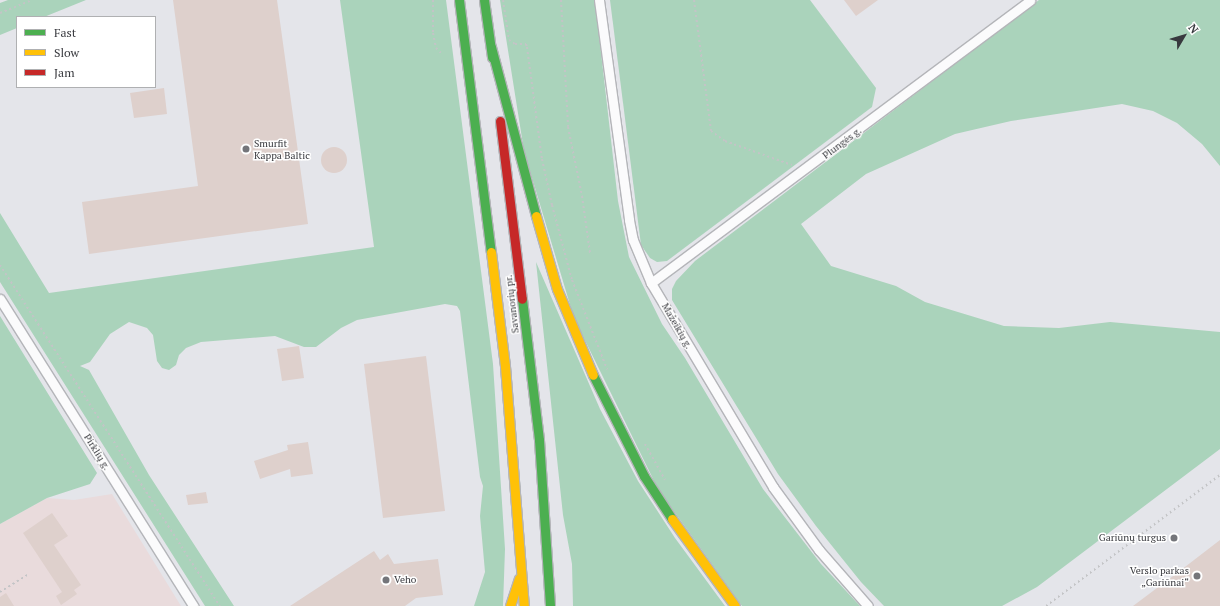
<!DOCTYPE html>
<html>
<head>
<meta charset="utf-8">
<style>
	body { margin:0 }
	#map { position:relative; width:1220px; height:606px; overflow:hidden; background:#e4e5ea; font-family:"PT Serif",serif }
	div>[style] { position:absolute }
	.industrial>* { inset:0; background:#e9dbdc }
	.green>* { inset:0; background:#aad3bb }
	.building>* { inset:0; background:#ded0cc }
	.round { border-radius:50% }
	.path>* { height:2px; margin-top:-1px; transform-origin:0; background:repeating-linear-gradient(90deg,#c3c4c6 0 2px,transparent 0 5px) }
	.roads { filter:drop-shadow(1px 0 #b4b5b9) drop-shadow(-1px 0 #b4b5b9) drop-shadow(0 1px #b4b5b9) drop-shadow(0 -1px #b4b5b9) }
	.street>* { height:9px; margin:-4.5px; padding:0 4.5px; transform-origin:4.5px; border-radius:4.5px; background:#fbfbfc }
	.fast>* { height:9px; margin:-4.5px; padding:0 4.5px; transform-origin:4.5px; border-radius:4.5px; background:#4caf50 }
	.slow>* { height:9px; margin:-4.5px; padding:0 4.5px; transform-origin:4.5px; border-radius:4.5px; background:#ffc107 }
	.jam>* { height:9px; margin:-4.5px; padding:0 4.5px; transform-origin:4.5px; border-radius:4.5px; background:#c62828 }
	.dots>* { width:11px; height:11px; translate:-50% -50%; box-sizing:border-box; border:2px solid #fff; border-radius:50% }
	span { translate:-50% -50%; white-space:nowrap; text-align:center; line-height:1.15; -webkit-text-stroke:3px #fff; paint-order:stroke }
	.poi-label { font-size:10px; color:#38393e }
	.left { translate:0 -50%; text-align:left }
	.right { translate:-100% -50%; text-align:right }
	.street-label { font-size:10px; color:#38393e }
	.legend { position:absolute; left:16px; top:16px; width:140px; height:72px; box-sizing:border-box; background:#fff; border:1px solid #afb0b2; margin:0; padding:5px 7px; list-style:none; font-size:12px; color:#38393e }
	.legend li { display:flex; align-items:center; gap:8px; height:20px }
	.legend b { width:20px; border:1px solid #afb0b2 }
	.north { position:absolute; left:1164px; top:16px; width:40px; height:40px; -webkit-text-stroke:3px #fff; paint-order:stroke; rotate:52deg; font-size:11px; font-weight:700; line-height:16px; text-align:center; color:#38393e }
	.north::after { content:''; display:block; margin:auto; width:14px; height:18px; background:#38393e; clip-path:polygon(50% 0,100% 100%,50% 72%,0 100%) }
</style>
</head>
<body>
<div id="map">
	<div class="industrial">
		<i style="clip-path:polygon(112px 494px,181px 606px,0 606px,0 524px,47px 498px,74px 500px)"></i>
	</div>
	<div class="green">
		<i style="clip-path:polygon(8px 0,86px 0,44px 17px,17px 17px,17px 28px,0 35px,0 3px)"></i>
		<i style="clip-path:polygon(340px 0,446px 0,493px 364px,505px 549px,503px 606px,474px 606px,485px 572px,480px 516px,483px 486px,480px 477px,460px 311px,457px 306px,445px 304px,357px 320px,341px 328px,316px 347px,304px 347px,275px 336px,201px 342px,186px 348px,179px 355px,176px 365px,169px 370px,162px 368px,157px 361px,153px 335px,147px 328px,129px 322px,110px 334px,90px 362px,80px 366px,89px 370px,149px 475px,234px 606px,205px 606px,0 282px,0 213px,49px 293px,374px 247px)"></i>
		<i style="clip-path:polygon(500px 0,595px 0,618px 201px,629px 257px,662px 324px,685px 358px,763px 489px,821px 564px,860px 606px,742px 606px,658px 489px,574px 318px,524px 151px)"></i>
		<i style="clip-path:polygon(610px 0,810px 0,876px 88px,872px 107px,667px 261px,657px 262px,650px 258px,641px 245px)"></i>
		<i style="clip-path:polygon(1039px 0,1220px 0,1220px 166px,1202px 144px,1177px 123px,1153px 111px,1122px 104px,1011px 121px,955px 134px,866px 174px,801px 224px,831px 266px,896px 286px,925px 302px,1004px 326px,1059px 328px,1110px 322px,1220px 332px,1220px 449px,1037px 587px,1002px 606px,884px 606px,861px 582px,816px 526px,778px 474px,672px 300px,672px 289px,676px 281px,695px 261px)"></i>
		<i style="clip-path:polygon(536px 262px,600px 409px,638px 481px,675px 538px,725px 606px,573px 606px,572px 564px,563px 515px)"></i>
		<i style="clip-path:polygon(0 316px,97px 473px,90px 484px,47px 498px,0 524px)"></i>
	</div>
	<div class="building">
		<i style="clip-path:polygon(173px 0,277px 0,308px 224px,89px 254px,82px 202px,198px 186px)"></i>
		<i style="clip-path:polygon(844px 0,878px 0,856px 16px)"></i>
		<i style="clip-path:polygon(164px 88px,167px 114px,134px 118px,130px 93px)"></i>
		<i class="round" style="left:321px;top:147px;width:26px;height:26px"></i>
		<i style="clip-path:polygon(299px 346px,304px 378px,282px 381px,277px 349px)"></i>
		<i style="clip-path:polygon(426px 356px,445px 511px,383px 518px,364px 364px)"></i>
		<i style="clip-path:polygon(308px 442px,313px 474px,291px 477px,290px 469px,260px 479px,254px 461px,288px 450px,287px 445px)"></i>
		<i style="clip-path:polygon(206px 492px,208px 503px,188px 505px,186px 495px)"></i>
		<i style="clip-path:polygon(52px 513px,68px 536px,54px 545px,81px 585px,74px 590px,77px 594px,61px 605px,56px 596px,62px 592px,23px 533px)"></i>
		<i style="clip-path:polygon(1220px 540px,1220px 606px,1133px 606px,1181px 570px)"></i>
		<i style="clip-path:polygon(374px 551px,380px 560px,388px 554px,394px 564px,438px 559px,443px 595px,416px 598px,405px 606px,290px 606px)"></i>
		<i style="clip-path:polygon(6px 593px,14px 606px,0 606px,0 597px)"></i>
	</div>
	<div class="path">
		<i style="left:433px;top:0;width:33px;rotate:90deg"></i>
		<i style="left:433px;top:33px;width:15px;rotate:79deg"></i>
		<i style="left:436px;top:48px;width:8px;rotate:45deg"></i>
		<i style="left:503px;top:0;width:40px;rotate:81.5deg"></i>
		<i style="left:509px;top:40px;width:7px;rotate:34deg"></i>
		<i style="left:515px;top:44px;width:11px"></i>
		<i style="left:526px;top:44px;width:3px;rotate:72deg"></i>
		<i style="left:527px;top:47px;width:113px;rotate:82.4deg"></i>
		<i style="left:542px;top:159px;width:47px;rotate:77.7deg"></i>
		<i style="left:552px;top:205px;width:78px;rotate:75.1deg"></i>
		<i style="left:572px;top:280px;width:96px;rotate:68.5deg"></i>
		<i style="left:561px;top:0;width:127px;rotate:86.8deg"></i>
		<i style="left:568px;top:127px;width:70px;rotate:78.5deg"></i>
		<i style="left:582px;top:196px;width:58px;rotate:82deg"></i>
		<i style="left:694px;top:0;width:132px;rotate:82.6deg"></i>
		<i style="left:711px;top:131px;width:17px;rotate:36deg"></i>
		<i style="left:725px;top:141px;width:71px;rotate:19.7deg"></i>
		<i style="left:0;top:13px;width:35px;rotate:-22deg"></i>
		<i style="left:0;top:265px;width:406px;rotate:57.2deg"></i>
		<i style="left:645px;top:444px;width:41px;rotate:60.9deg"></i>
		<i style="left:0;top:592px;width:34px;rotate:-32deg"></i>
		<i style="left:1046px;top:606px;width:218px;rotate:-37deg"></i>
	</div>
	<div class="roads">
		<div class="street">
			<i style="left:599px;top:0;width:222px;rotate:82.2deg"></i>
			<i style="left:629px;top:220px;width:20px;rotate:79deg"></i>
			<i style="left:633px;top:240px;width:47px;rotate:67.3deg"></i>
			<i style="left:651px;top:283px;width:238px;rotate:59.1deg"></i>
			<i style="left:773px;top:487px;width:78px;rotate:53.9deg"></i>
			<i style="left:819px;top:550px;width:74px;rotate:48.8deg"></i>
			<i style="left:651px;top:283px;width:473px;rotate:-36.7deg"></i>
			<i style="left:0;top:299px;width:363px;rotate:57.8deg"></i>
		</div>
		<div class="fast">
			<i style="left:459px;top:0;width:254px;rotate:82.8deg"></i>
			<i style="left:484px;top:0;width:58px;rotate:82deg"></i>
			<i style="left:491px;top:47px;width:175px;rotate:75.1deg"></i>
			<i style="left:522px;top:299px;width:142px;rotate:83.1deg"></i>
			<i style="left:539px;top:440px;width:166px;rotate:86.2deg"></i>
			<i style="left:593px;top:375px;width:113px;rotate:63.2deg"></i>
			<i style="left:644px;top:476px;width:51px;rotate:56.9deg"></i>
		</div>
		<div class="slow">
			<i style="left:536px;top:216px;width:76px;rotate:74deg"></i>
			<i style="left:557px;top:289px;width:93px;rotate:67.3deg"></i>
			<i style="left:491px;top:252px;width:115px;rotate:83deg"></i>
			<i style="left:505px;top:366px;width:241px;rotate:85.5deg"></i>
			<i style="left:672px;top:519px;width:107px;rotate:54.1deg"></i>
			<i style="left:510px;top:606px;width:29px;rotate:-72deg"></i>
		</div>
		<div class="jam">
			<i style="left:500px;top:121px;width:179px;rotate:83deg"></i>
		</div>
	</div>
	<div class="dots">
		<i style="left:246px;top:149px;background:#74757a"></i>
		<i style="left:1174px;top:538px;background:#74757a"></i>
		<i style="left:1197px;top:576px;background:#74757a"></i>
		<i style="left:386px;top:580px;background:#74757a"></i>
	</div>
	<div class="poi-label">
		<span class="left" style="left:254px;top:149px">Smurfit<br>Kappa Baltic</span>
		<span class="right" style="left:1166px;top:538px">Gariūnų turgus</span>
		<span class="right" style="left:1189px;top:576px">Verslo parkas<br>„Gariūnai“</span>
		<span class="left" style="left:394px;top:580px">Veho</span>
	</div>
	<div class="street-label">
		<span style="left:842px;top:143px;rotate:-37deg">Plungės g.</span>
		<span style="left:512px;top:304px;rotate:-97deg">Savanorių pr.</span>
		<span style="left:677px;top:326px;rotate:60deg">Mažeikių g.</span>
		<span style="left:97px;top:452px;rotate:58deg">Pirklių g.</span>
	</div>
	<ul class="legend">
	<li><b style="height:5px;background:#4caf50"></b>Fast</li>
	<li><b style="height:5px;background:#ffc107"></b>Slow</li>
	<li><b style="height:5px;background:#c62828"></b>Jam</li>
	</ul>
	<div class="north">N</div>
</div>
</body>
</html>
